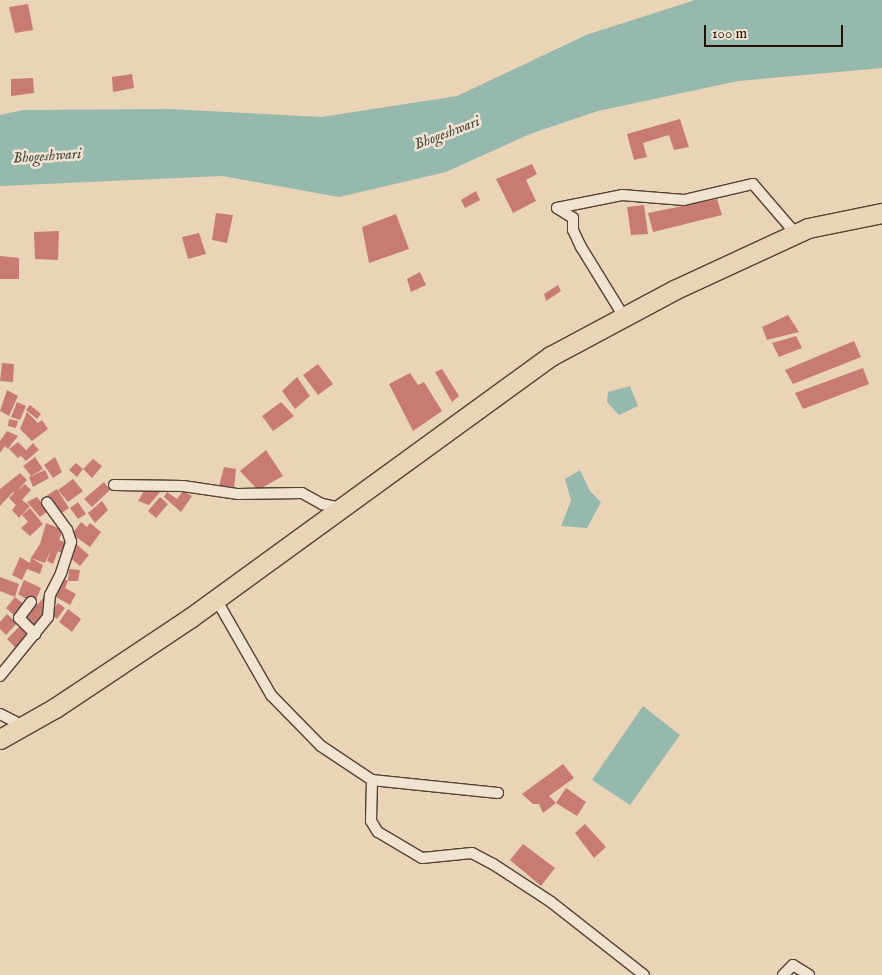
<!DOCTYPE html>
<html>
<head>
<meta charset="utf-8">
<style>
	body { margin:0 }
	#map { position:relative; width:882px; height:975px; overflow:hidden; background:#e9d4b8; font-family:"IM FELL English",serif }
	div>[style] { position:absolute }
	.water>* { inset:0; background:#97b8ad }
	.building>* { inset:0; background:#c87b75 }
	.roads { filter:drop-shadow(1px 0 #544230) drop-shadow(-1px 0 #544230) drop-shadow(0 1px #544230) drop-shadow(0 -1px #544230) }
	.street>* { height:10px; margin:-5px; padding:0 5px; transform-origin:5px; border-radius:5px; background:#f1e3d1 }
	.highway>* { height:19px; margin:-9.5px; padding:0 9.5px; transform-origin:9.5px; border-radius:9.5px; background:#e9d4b8 }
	span { translate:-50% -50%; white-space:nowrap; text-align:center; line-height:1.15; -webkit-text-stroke:5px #f1e3d1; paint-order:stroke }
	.water-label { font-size:15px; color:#4c4c3e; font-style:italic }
	.scale { position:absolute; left:704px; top:25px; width:139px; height:22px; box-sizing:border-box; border:2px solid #231203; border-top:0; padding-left:6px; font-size:15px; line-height:18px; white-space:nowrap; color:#231203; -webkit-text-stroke:4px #f1e3d1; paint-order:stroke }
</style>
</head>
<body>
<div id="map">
	<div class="water">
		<i style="clip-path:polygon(695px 0,882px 0,882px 68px,738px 81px,598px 111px,530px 134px,446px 172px,339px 197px,222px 176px,0 186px,0 115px,23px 110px,169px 109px,321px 117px,457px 96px,586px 35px)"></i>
		<i style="clip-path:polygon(630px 386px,638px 406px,619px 415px,607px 402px,608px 392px)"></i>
		<i style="clip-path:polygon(580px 470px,590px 491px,601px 502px,587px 528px,561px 526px,571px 501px,565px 479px)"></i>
		<i style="clip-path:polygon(643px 706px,680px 735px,630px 805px,592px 780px)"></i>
	</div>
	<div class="building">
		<i style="clip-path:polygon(28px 4px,33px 30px,15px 33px,9px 7px)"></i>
		<i style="clip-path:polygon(132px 74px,134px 88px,113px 92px,112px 77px)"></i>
		<i style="clip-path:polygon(33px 78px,34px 93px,11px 96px,11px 79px)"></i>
		<i style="clip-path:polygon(680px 119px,689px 147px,674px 150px,669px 135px,643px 143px,647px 157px,634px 160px,627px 134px)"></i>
		<i style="clip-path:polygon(532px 164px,537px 174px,526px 180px,536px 201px,513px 213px,496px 179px)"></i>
		<i style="clip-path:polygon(476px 191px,480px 200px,465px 208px,461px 200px)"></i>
		<i style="clip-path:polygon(717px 199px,722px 215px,653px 232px,648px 213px)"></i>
		<i style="clip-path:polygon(644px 205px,648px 234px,631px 235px,627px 207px)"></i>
		<i style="clip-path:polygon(216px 213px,233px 215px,227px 243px,212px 240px)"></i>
		<i style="clip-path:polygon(396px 214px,409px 249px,369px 263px,362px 227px)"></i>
		<i style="clip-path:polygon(59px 231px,58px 260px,35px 259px,34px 232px)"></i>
		<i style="clip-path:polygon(199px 233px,206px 254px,188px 259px,182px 237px)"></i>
		<i style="clip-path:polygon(0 256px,19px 258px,19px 279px,0 279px)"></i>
		<i style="clip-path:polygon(420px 272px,426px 285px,411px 292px,407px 279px)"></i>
		<i style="clip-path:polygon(558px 285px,561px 291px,546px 301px,544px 294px)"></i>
		<i style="clip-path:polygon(788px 315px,799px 332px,767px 340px,762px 327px)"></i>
		<i style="clip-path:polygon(796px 336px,802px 348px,779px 357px,772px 343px)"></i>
		<i style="clip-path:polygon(854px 341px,861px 357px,793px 384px,785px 370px)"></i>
		<i style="clip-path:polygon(2px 363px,14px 364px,13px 382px,0 381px)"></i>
		<i style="clip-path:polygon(318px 364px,333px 384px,318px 395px,303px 375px)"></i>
		<i style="clip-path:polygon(863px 368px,869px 384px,803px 409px,795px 393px)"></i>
		<i style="clip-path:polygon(442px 369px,459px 396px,452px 402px,435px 372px)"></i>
		<i style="clip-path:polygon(410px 373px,418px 385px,424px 382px,442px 411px,413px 431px,389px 384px)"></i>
		<i style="clip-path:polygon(297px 377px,310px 396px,295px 409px,282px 391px)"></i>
		<i style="clip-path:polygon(7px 390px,18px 396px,9px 416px,0 411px)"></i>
		<i style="clip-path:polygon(17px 402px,26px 406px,20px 420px,11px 417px)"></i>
		<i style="clip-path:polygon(281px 402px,294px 416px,273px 431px,262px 416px)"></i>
		<i style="clip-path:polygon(30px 405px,41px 414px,37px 419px,26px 410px)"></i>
		<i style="clip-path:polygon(27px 412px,38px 423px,42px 420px,48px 429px,32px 441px,20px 429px)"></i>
		<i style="clip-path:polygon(9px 419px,18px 421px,16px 428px,8px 426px)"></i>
		<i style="clip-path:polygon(7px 431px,18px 436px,8px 449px,5px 446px,0 453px,0 441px)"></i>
		<i style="clip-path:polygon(18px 442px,27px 451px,18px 458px,9px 449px)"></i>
		<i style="clip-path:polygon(33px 443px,39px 450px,26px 461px,21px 456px)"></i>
		<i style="clip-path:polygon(266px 450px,283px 476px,258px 490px,240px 471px)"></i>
		<i style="clip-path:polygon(35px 457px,43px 469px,31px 476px,23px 466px)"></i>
		<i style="clip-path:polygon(55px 457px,62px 472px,53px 478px,44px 465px)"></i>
		<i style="clip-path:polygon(93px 459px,102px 466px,92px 478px,83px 469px)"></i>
		<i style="clip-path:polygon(76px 463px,83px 469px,77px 477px,69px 470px)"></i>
		<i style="clip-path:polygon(224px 467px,236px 469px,234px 489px,219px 486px)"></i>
		<i style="clip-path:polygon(45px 470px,49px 478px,33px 487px,29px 477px)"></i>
		<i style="clip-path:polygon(20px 473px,27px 480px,17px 491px,25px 484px,31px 490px,22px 500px,30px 506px,19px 518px,12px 510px,16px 505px,9px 498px,14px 493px,13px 492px,0 506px,0 489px)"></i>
		<i style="clip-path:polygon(73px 479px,83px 491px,68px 502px,58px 490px)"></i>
		<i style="clip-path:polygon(104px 482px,110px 490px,92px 507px,84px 499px)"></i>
		<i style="clip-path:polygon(57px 489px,69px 508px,59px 515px,46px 496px)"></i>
		<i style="clip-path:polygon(144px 491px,160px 492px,149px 505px,138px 501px)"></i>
		<i style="clip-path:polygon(183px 491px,192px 496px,181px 512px,164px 497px,167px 492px,177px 499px)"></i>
		<i style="clip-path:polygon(37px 497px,48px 511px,40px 517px,27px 502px)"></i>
		<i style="clip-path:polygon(160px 497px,168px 504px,156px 518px,148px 511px)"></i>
		<i style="clip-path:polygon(102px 501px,108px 510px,95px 523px,88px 513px)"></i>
		<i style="clip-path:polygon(78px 502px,86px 514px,78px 519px,70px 508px)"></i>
		<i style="clip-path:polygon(30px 508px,43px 524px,30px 536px,21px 528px,28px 522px,22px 515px)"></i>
		<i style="clip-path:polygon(81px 522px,87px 527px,90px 523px,101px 532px,90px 547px,72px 534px)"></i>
		<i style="clip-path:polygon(46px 523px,63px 530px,59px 540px,68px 543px,63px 554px,58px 551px,53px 564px,47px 561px,51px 550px,45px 563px,31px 558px,43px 565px,40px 574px,27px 569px,22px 580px,12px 575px,20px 557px,30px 563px,31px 558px,40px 544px)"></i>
		<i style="clip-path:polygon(75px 543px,89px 555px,80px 566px,67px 555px)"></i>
		<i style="clip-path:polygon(69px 569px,80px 570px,78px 581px,68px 581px)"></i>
		<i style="clip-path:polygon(0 577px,19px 584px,15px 597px,0 591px)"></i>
		<i style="clip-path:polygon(63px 578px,68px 581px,65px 588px,76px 594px,70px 605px,52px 595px)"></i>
		<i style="clip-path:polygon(24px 580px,41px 588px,34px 604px,18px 594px)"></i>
		<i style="clip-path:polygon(15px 597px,25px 605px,16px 617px,6px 608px)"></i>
		<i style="clip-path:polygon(44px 597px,48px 601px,42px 609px,46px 613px,34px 628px,23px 620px,34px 604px,37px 605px)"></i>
		<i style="clip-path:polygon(58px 603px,65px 608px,57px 619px,49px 614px)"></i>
		<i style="clip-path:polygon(68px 609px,81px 619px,72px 632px,59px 622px)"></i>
		<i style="clip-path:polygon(7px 614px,17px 623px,6px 635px,0 629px,0 622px)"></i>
		<i style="clip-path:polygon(19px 627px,28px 634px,16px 648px,7px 639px)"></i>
		<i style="clip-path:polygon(563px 764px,574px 778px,549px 796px,556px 803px,543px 813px,539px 804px,533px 804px,522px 794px)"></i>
		<i style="clip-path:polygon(566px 788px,586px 802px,577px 816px,556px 803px)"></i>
		<i style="clip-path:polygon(585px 824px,606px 847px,594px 858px,575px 833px)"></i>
		<i style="clip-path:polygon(523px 844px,555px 868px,541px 886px,510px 860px)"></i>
	</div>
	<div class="roads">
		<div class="street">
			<i style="left:557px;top:208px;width:66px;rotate:-11.3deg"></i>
			<i style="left:622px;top:195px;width:62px;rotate:4.6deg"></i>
			<i style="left:684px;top:200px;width:71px;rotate:-13.1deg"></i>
			<i style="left:753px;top:184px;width:66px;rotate:49.3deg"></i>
			<i style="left:557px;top:208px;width:19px;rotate:32deg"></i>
			<i style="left:573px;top:218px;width:12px;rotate:90deg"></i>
			<i style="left:573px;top:230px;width:19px;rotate:65deg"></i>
			<i style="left:581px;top:247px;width:82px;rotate:58.4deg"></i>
			<i style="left:114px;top:485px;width:69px;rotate:0.8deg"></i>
			<i style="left:183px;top:486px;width:56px;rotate:8.3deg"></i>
			<i style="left:238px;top:494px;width:64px;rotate:-0.9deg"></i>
			<i style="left:302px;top:493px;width:23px;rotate:29deg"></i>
			<i style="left:322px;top:504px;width:19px;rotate:12deg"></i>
			<i style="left:216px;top:599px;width:111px;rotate:60.2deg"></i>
			<i style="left:271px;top:695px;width:71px;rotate:45.6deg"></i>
			<i style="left:321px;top:746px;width:61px;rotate:33.7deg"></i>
			<i style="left:31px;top:602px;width:20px;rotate:127deg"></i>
			<i style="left:19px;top:618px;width:23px;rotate:45deg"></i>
			<i style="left:0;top:676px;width:76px;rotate:-50.9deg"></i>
			<i style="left:48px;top:617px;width:22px;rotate:-85deg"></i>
			<i style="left:50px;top:595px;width:25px;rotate:-63deg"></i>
			<i style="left:61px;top:573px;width:33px;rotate:-72deg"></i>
			<i style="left:71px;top:542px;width:13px;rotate:-108deg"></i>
			<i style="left:67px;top:530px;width:34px;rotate:-126deg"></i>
			<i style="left:0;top:714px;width:16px;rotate:27deg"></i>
			<i style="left:14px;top:721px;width:9px;rotate:63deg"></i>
			<i style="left:498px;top:793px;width:127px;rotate:-174.1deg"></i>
			<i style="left:372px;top:780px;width:41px;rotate:91.4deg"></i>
			<i style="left:371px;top:821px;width:13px;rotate:58deg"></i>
			<i style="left:378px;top:832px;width:51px;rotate:30.6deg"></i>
			<i style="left:422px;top:858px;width:50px;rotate:-5.7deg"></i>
			<i style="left:472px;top:853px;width:24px;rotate:28deg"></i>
			<i style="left:493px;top:864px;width:69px;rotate:33.2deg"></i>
			<i style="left:551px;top:902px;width:118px;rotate:38.1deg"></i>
			<i style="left:783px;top:975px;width:14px;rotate:-45deg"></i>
			<i style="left:793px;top:965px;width:19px;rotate:32deg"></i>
		</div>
		<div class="highway">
			<i style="left:0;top:739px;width:63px;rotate:-29.4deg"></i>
			<i style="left:55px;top:708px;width:162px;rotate:-33.7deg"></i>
			<i style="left:190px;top:618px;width:446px;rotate:-36deg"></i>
			<i style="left:551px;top:356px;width:140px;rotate:-28.2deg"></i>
			<i style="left:674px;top:290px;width:148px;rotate:-24.8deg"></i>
			<i style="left:808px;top:228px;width:76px;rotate:-11.5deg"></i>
		</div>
	</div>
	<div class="water-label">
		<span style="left:447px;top:133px;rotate:-21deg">Bhogeshwari</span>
		<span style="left:47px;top:156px;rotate:-4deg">Bhogeshwari</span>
	</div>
	<div class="scale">100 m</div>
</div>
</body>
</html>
